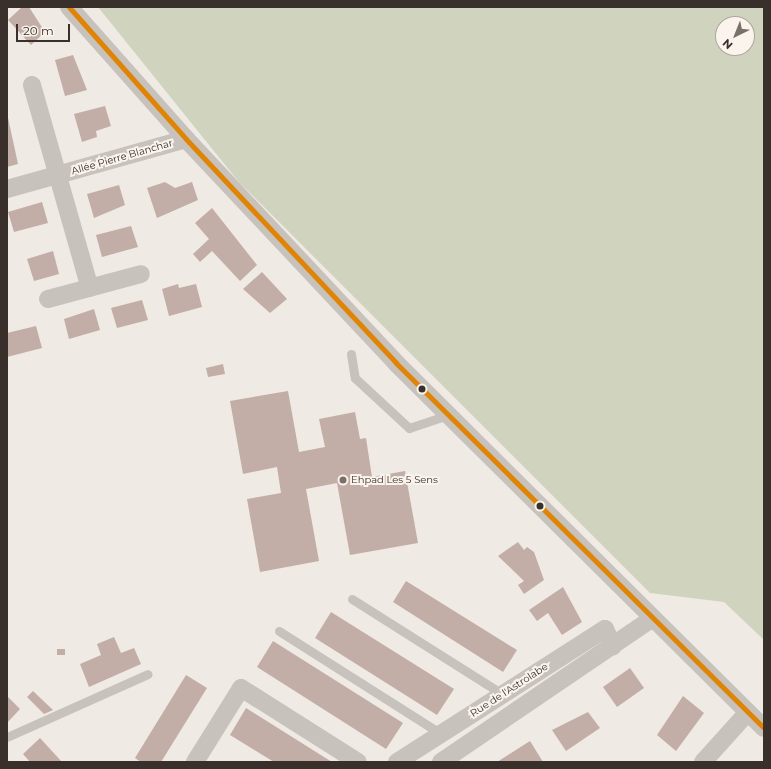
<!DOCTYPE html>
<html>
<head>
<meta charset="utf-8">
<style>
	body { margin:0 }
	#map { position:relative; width:771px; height:769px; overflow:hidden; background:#efeae4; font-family:Montserrat,sans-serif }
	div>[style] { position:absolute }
	.green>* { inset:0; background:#d0d4bf }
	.building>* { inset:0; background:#c2aea6 }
	.lane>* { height:9px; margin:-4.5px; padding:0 4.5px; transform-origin:4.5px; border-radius:4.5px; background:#c8c2bd }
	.street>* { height:18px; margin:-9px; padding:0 9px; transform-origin:9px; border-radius:9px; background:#c8c2bd }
	.bus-1>* { height:5px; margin:-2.5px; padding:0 2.5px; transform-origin:2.5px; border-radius:2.5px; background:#df8404 }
	.dots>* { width:11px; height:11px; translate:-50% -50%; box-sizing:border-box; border:2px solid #faf4ed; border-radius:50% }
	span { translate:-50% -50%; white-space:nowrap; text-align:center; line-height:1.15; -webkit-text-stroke:4px #faf4ed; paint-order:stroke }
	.street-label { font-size:10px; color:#392f2b }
	.poi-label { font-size:10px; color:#392f2b }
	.left { translate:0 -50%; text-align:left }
	.frame { position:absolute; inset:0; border:8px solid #392f2b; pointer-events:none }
	.north { position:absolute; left:715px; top:16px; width:40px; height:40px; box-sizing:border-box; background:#faf4ed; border:1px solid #ada59f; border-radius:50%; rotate:223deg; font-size:11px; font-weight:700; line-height:16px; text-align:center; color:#392f2b }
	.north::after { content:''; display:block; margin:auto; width:14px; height:18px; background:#79706c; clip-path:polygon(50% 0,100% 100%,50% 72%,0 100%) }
	.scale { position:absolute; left:16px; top:24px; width:54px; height:18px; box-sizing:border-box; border:2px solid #392f2b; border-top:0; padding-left:5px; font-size:12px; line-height:14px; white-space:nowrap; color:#392f2b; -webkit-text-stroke:3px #faf4ed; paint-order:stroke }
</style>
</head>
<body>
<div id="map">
	<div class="green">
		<i style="clip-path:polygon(evenodd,98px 7px,764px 7px,764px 640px,724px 602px,650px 593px,238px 181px,98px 7px,723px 24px,747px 24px,747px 48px,723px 48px,723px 24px)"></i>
	</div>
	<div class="building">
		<i style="clip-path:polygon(22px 7px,29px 7px,45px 32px,31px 45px,8px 20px)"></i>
		<i style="clip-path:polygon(73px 55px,87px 90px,65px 96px,55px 60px)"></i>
		<i style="clip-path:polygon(105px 106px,111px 126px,96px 131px,97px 137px,82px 142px,74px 114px)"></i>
		<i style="clip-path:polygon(7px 113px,18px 164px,7px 167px)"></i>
		<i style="clip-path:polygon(165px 182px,175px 188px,192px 182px,198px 200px,157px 218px,147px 188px)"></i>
		<i style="clip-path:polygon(119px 185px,125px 205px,94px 218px,87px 194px)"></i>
		<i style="clip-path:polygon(42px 202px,48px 223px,14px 232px,8px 212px)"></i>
		<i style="clip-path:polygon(212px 208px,257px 265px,240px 281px,212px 251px,200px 262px,193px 254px,209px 239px,195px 223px)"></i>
		<i style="clip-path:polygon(131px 226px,138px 247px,102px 257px,96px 235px)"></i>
		<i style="clip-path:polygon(53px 251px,59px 274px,34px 281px,27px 259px)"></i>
		<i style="clip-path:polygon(262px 272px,287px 299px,270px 313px,243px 289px)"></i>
		<i style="clip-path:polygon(178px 284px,179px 288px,196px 284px,202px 307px,169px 316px,162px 289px)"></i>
		<i style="clip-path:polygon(142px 300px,148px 320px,117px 328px,111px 308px)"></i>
		<i style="clip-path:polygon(94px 309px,100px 330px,69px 339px,64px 319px)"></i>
		<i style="clip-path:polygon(36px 326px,42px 348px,7px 357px,7px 333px)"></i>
		<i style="clip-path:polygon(223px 364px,225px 374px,208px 377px,206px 368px)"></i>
		<i style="clip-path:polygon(288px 391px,299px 452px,325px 447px,319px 419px,355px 412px,360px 439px,366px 438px,372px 477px,405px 471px,418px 543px,350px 555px,337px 483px,306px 489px,319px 561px,260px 572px,247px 499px,281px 493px,277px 467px,243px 474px,230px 401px)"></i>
		<i style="clip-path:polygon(518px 542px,524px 550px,527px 547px,534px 552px,544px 580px,524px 594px,518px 585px,524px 581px,498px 556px)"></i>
		<i style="clip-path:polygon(406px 581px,517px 650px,503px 672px,393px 602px)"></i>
		<i style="clip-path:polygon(563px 587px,582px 622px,562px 635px,548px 613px,537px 621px,529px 610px)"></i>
		<i style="clip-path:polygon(331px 612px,454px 689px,437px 715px,315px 638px)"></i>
		<i style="clip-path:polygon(114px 637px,121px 653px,134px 648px,141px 664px,89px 687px,80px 664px,101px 655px,97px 644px)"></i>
		<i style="clip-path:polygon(273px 641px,403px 723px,386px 749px,257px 667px)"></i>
		<i style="clip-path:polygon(57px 649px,65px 649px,65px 655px,57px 655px)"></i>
		<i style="clip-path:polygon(630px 668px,644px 688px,617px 707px,603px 687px)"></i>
		<i style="clip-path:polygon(186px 675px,207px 688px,161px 762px,141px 762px,135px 758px)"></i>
		<i style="clip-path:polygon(33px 691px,53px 710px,44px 714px,27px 697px)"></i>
		<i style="clip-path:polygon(7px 696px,20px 709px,7px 723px)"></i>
		<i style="clip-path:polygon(683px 696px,704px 713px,676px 751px,657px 735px)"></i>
		<i style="clip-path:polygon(246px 708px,332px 762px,274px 762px,230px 735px)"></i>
		<i style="clip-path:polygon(588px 712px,600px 728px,566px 751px,552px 730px)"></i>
		<i style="clip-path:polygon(40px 738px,62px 762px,30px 762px,23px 754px)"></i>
		<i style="clip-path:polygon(530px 741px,543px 762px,497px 762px)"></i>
	</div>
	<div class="lane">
		<i style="left:351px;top:354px;width:24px;rotate:81deg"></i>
		<i style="left:355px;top:378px;width:74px;rotate:42.8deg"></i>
		<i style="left:409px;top:428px;width:41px;rotate:-18.4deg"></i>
		<i style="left:352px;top:599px;width:178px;rotate:32.3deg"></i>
		<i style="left:279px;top:631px;width:192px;rotate:32.4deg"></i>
		<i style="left:7px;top:737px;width:154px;rotate:-24.1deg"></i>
	</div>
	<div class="street">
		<i style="left:69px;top:7px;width:176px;rotate:48.4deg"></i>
		<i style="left:186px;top:139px;width:307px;rotate:46.8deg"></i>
		<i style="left:396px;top:363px;width:518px;rotate:44.77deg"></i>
		<i style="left:32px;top:85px;width:211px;rotate:74.1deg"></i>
		<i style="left:7px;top:189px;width:186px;rotate:-15.6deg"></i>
		<i style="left:48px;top:299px;width:96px;rotate:-15deg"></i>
		<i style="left:195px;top:762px;width:87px;rotate:-58.1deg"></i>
		<i style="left:241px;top:688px;width:138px;rotate:32.3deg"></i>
		<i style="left:397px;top:762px;width:247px;rotate:-32.6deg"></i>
		<i style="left:605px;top:629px;width:19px;rotate:65deg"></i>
		<i style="left:441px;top:762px;width:256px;rotate:-34.2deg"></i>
		<i style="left:703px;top:762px;width:67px;rotate:-48deg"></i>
	</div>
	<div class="bus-1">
		<i style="left:69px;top:7px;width:176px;rotate:48.4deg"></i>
		<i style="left:186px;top:139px;width:307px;rotate:46.8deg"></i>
		<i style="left:396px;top:363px;width:518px;rotate:44.77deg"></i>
	</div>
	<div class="dots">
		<i style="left:422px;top:389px;background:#392f2b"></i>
		<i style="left:343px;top:480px;background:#79706c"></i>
		<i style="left:540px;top:506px;background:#392f2b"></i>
	</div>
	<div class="street-label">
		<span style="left:122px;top:157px;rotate:-16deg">Allée Pierre Blanchar</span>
		<span style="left:509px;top:690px;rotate:-33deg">Rue de l'Astrolabe</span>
	</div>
	<div class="poi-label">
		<span class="left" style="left:351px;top:480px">Ehpad Les 5 Sens</span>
	</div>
	<div class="frame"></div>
	<div class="north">N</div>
	<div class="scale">20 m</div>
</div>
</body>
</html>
